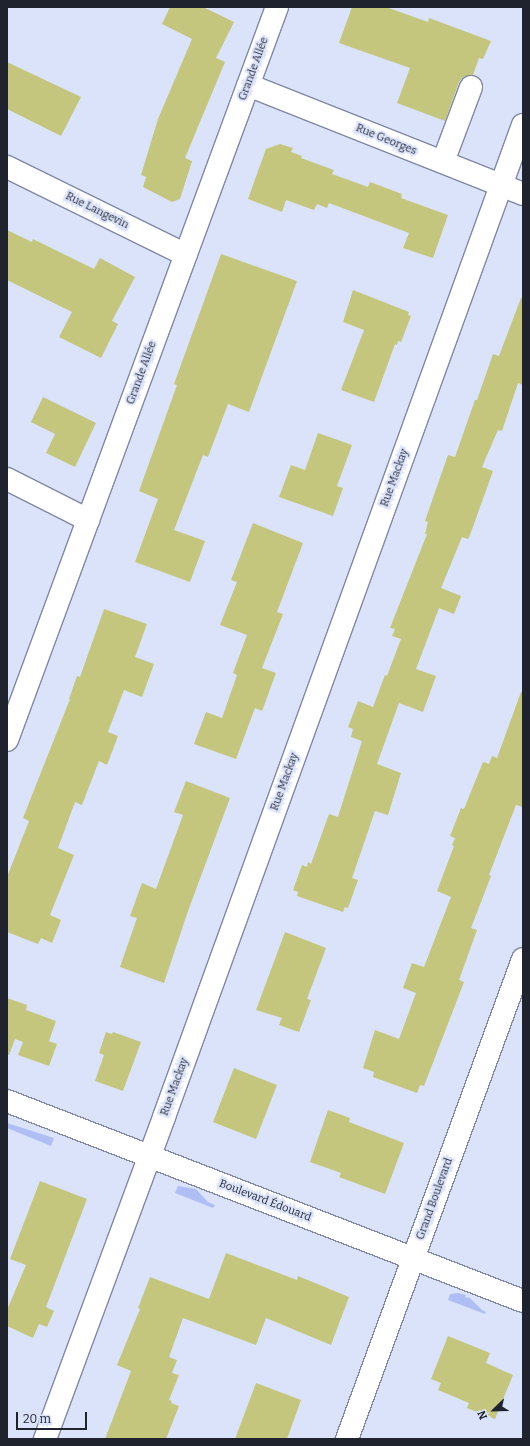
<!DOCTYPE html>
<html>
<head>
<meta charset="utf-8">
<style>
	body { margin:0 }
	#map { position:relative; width:530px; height:1446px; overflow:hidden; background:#dbe3fb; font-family:Bitter,serif }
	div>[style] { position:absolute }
	.green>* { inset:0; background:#afbff5 }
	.building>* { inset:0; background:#c3c67c }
	.roads { filter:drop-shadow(1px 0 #8088a3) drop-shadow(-1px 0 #8088a3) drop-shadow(0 1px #8088a3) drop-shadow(0 -1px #8088a3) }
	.minor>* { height:22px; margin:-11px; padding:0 11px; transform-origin:11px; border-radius:11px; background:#fff }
	.major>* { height:22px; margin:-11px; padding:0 11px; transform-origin:11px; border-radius:11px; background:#fff }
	span { translate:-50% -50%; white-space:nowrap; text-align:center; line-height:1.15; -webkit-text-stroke:4px #dbe3fb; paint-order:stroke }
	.street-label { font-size:11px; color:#1f232e }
	.frame { position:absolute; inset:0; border:8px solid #1f232e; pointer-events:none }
	.north { position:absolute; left:474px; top:1390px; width:40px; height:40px; -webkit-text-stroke:3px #dbe3fb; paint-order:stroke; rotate:247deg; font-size:11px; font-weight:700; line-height:16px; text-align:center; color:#1f232e }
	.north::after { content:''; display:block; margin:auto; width:14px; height:18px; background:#1f232e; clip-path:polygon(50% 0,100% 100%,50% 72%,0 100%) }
	.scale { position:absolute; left:16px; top:1412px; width:71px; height:18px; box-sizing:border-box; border:2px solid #1f232e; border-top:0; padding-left:5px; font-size:12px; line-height:14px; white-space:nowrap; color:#1f232e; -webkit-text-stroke:3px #dbe3fb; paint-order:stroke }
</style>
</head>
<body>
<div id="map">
	<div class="green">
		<i style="clip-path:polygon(7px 1123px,26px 1129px,54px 1138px,51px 1146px,7px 1128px)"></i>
		<i style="clip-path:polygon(178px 1186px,196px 1189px,208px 1202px,215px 1205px,213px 1208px,175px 1193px)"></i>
		<i style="clip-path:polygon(458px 1293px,466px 1295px,465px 1297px,468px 1298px,469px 1297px,482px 1310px,486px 1312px,485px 1314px,448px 1300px,450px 1294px)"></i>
	</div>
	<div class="building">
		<i style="clip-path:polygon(170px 7px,203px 7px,234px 22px,216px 58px,225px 62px,185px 158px,192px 161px,180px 199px,172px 202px,143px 187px,146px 177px,141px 175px,158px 119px,192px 39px,162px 24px)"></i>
		<i style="clip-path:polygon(352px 7px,386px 7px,428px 22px,429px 18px,491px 41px,483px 59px,479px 58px,473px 75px,463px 77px,459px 82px,445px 121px,397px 103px,410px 68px,339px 43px)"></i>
		<i style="clip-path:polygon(7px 62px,81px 97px,61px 136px,7px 109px)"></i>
		<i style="clip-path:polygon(280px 144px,293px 148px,291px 152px,302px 156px,301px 158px,334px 170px,332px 174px,368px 187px,370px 182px,402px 194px,401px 198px,448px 215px,433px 258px,403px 248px,409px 233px,329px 203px,327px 208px,317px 204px,314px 210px,286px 200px,282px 212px,248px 199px,266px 149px)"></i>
		<i style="clip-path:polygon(7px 230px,32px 242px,33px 239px,94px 269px,100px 258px,135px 277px,112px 321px,118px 324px,101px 358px,59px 337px,72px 312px,7px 280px)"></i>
		<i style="clip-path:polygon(221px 254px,297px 281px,249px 412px,228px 404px,208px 457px,203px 455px,174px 530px,205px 541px,190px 582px,135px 562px,158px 499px,139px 491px,177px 385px,174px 384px)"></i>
		<i style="clip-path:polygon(353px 290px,409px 312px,408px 315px,411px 316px,401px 342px,398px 341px,397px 345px,395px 344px,374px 402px,341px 390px,364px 330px,343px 322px)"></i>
		<i style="clip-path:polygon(521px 298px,523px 298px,523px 385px,518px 383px,502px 431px,498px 430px,482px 467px,493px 471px,470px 535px,468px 539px,462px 537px,441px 588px,461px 596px,454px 614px,439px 608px,416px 669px,436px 676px,423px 712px,399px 703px,377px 764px,401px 773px,388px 815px,375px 811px,352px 878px,358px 880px,348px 908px,345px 907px,343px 912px,297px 896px,298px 892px,293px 890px,302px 865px,307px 867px,308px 862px,311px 864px,329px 814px,338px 817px,362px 741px,351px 737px,353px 729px,348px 727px,358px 701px,373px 707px,385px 675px,387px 676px,401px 639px,392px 636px,395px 629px,390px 628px,427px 534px,425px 534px,428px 522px,425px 521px,435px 492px,448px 455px,455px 457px,475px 400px,477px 400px,493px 354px,499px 356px)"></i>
		<i style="clip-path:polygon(43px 397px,96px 423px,75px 467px,46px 453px,55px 434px,31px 422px)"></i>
		<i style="clip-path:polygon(318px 433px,352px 445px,337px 486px,343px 488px,333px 516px,279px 497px,291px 465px,305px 470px)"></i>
		<i style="clip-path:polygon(253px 523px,303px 543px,277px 612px,283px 614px,262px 668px,276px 673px,262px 711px,255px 708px,236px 759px,194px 744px,206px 712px,222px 718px,237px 675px,233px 673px,247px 635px,220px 625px,237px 582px,231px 580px)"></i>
		<i style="clip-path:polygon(104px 609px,147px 624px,135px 657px,154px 664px,142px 697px,124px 690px,108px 732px,118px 736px,107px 765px,99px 761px,82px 805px,75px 802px,58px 848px,74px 855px,50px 915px,61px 920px,52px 943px,41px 938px,38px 944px,7px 932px,7px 877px,29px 821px,23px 818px,70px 699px,69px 699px,77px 676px,80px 677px)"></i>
		<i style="clip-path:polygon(521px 692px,523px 692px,523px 807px,516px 805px,489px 875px,491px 876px,471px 928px,477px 930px,459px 980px,464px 982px,424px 1086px,420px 1085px,417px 1093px,373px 1077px,374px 1072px,363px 1068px,375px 1030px,399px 1039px,416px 993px,403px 988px,412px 963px,424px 967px,451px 897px,437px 891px,454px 846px,452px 845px,455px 838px,450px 836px,461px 808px,464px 809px,483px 762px,489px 764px,492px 756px,497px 758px)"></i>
		<i style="clip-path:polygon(186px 781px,230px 798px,188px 911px,164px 983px,120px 967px,137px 918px,130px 916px,142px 883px,156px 889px,183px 815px,174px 812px)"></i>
		<i style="clip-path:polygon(285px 932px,326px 948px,307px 999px,311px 1000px,299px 1032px,279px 1025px,282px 1018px,256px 1010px)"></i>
		<i style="clip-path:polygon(7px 998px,27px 1005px,26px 1010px,56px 1021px,49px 1041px,57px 1044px,49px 1066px,18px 1055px,23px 1042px,15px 1039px,9px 1055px,7px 1055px)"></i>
		<i style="clip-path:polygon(106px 1032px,112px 1034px,113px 1032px,141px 1042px,123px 1091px,95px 1081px,104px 1055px,99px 1053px)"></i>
		<i style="clip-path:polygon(234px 1068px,277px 1085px,256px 1139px,213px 1122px)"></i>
		<i style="clip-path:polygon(328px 1110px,350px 1118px,349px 1122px,404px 1143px,385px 1194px,339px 1177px,341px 1173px,310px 1162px)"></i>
		<i style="clip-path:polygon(40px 1181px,87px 1199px,46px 1307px,54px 1311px,47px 1327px,39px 1324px,33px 1338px,7px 1326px,7px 1310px,26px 1265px,10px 1259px)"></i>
		<i style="clip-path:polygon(226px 1253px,297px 1280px,298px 1276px,349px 1297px,331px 1345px,266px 1318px,256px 1345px,183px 1318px,169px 1357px,177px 1360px,172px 1373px,179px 1375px,169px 1400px,172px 1401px,171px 1403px,179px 1406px,166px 1439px,105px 1439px,131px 1371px,117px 1365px,140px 1309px,138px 1308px,150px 1277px,209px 1299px)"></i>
		<i style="clip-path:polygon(448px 1336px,490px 1353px,486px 1363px,513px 1375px,495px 1419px,467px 1408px,469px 1403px,438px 1390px,441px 1383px,431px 1379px)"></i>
		<i style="clip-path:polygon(256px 1383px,301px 1400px,287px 1439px,235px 1439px)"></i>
	</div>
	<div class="roads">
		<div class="minor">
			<i style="left:248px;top:85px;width:296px;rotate:21.6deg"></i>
			<i style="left:443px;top:162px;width:80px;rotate:-69.5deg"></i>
			<i style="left:7px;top:167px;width:199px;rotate:26.2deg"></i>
			<i style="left:7px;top:479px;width:91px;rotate:26.8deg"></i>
			<i style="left:7px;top:1101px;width:553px;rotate:21.19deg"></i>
			<i style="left:45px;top:1439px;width:343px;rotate:-69.7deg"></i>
			<i style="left:164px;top:1117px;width:1055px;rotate:-70.11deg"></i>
			<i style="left:347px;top:1439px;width:511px;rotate:-69.86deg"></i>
		</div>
		<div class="major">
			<i style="left:7px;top:740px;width:781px;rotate:-69.78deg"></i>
		</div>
	</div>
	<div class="street-label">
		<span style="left:254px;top:69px;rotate:-70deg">Grande Allée</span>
		<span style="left:386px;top:140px;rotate:22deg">Rue Georges</span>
		<span style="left:97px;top:211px;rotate:26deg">Rue Langevin</span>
		<span style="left:142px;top:373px;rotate:-70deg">Grande Allée</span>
		<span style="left:395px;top:478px;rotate:-70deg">Rue Mackay</span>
		<span style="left:285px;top:782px;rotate:-70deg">Rue Mackay</span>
		<span style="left:175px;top:1087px;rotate:-70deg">Rue Mackay</span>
		<span style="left:435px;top:1199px;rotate:-70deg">Grand Boulevard</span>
		<span style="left:265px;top:1201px;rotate:21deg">Boulevard Édouard</span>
	</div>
	<div class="frame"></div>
	<div class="north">N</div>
	<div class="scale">20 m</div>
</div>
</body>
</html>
